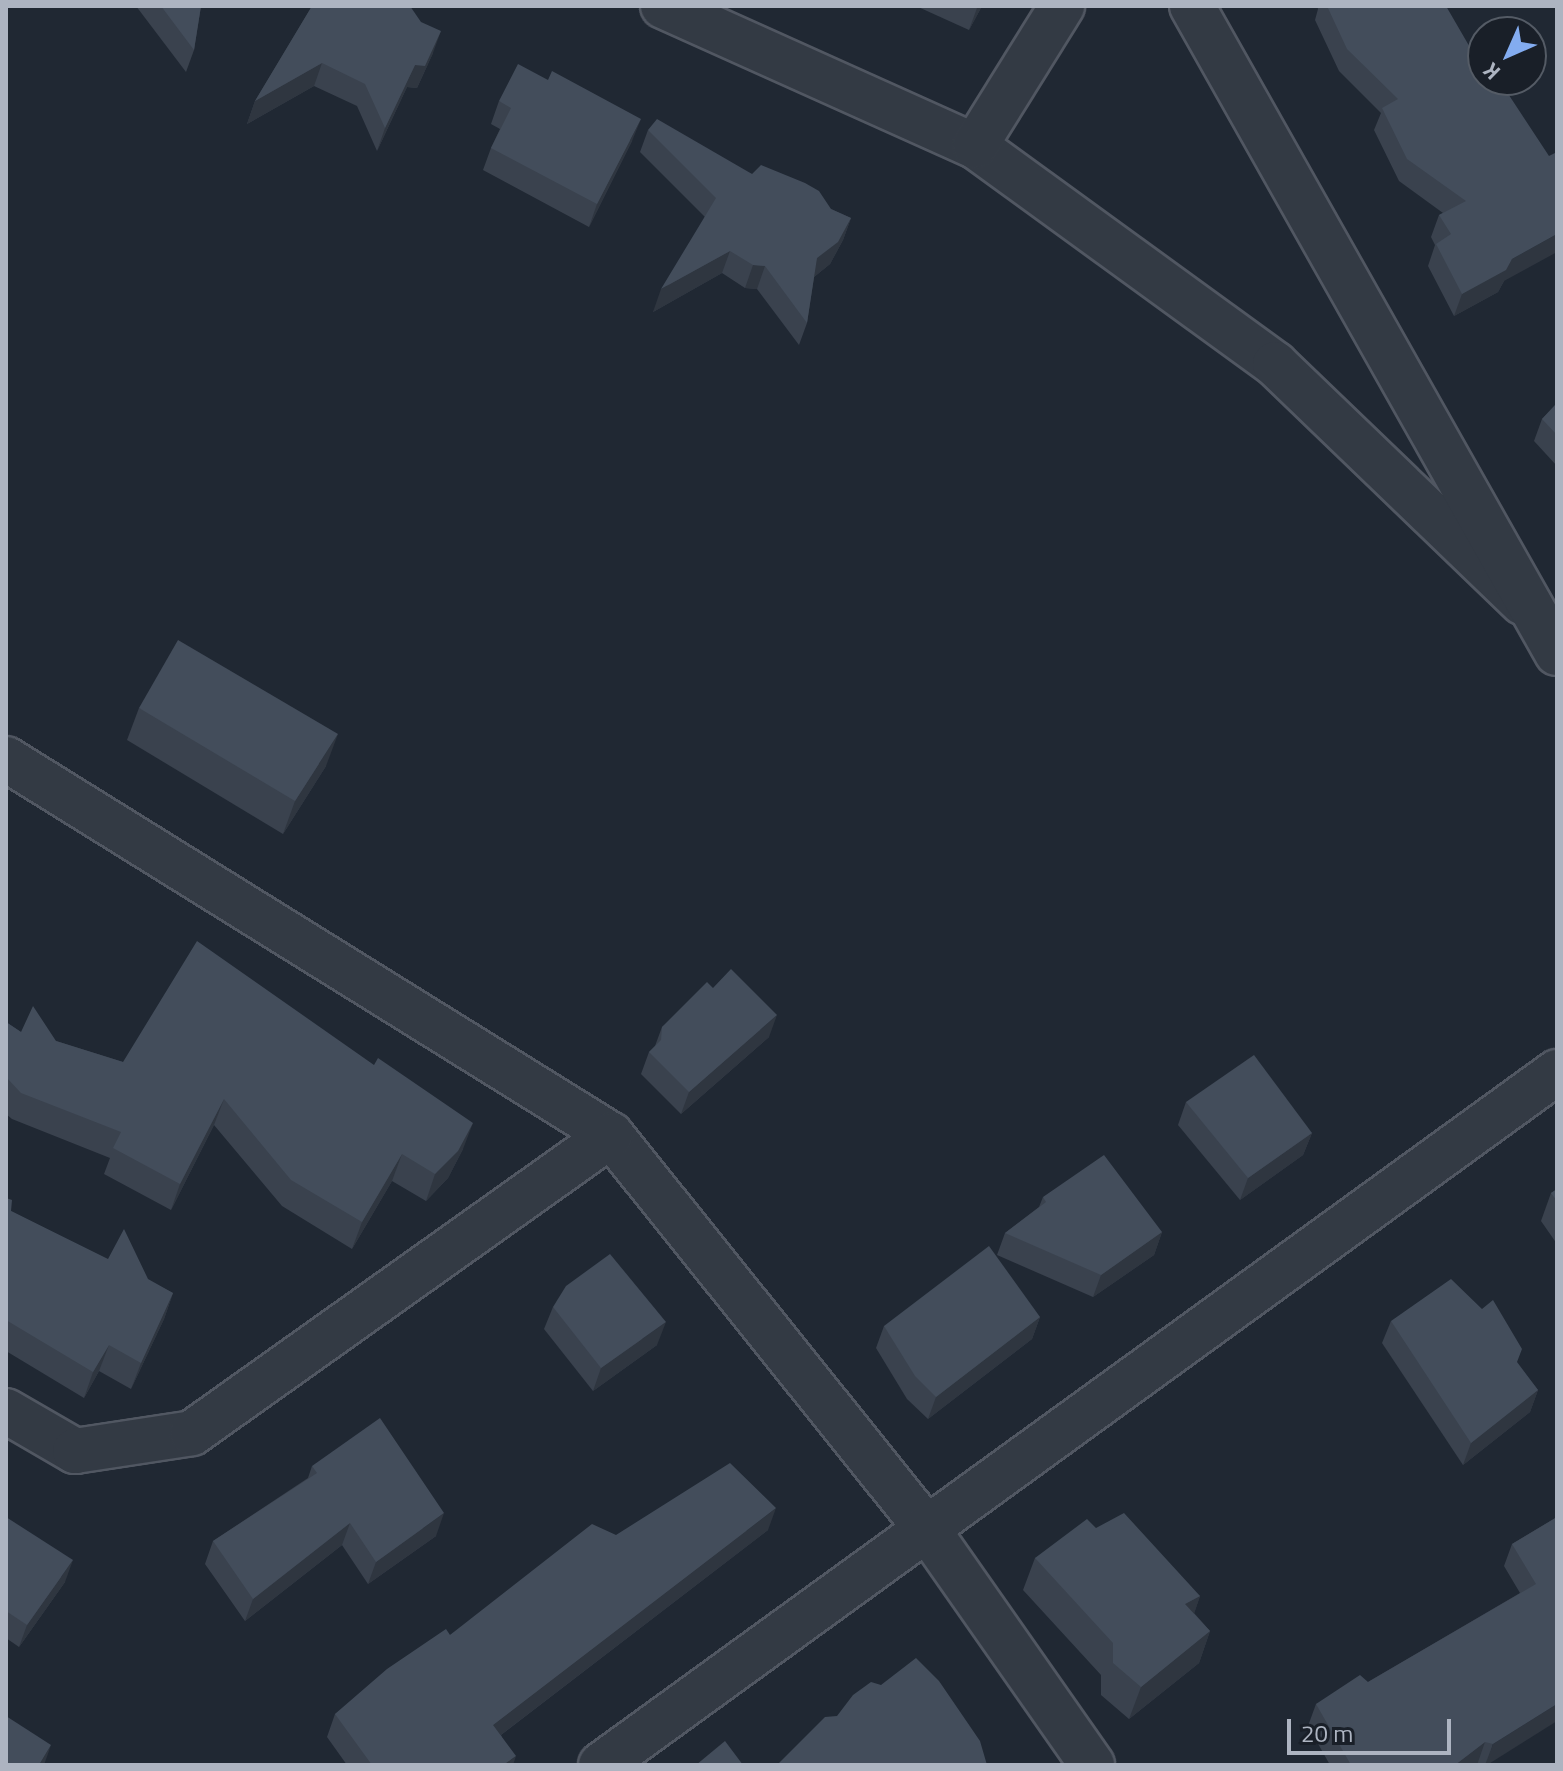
<!DOCTYPE html>
<html>
<head>
<meta charset="utf-8">
<style>
	body { margin:0 }
	#map { position:relative; width:1563px; height:1771px; overflow:hidden; background:#202833; font-family:"Titillium Web",sans-serif }
	div>[style] { position:absolute }
	.roads { filter:drop-shadow(2px 0 #515762) drop-shadow(-2px 0 #515762) drop-shadow(0 2px #515762) drop-shadow(0 -2px #515762) }
	.minor>* { height:44px; margin:-22px; padding:0 22px; transform-origin:22px; border-radius:22px; background:#333a44 }
	.tertiary>* { height:44px; margin:-22px; padding:0 22px; transform-origin:22px; border-radius:22px; background:#333a44 }
	.wall>* { inset:0; background:#3a424e }
	.shaded-wall>* { inset:0; background:#2f3640 }
	.building>* { inset:0; background:#434d5b }
	span { translate:-50% -50%; white-space:nowrap; text-align:center; line-height:1.15; -webkit-text-stroke:8px #191f28; paint-order:stroke }
	.frame { position:absolute; inset:0; border:8px solid #adb4c1; pointer-events:none }
	.north { position:absolute; left:1467px; top:16px; width:80px; height:80px; box-sizing:border-box; background:#191f28; border:2px solid #545b65; border-radius:50%; rotate:225deg; font-size:22px; font-weight:700; line-height:32px; text-align:center; color:#adb4c1 }
	.north::after { content:''; display:block; margin:auto; width:28px; height:36px; background:#83acf0; clip-path:polygon(50% 0,100% 100%,50% 72%,0 100%) }
	.scale { position:absolute; left:1287px; top:1719px; width:164px; height:36px; box-sizing:border-box; border:4px solid #adb4c1; border-top:0; padding-left:10px; font-size:24px; line-height:28px; white-space:nowrap; color:#adb4c1; -webkit-text-stroke:6px #191f28; paint-order:stroke }
</style>
</head>
<body>
<div id="map">
	<div class="roads">
		<div class="minor">
			<i style="left:663px;top:6px;width:342px;rotate:24.2deg"></i>
			<i style="left:975px;top:146px;width:371px;rotate:36deg"></i>
			<i style="left:1275px;top:364px;width:344px;rotate:43.9deg"></i>
			<i style="left:975px;top:146px;width:165px;rotate:-58.1deg"></i>
			<i style="left:6px;top:759px;width:712px;rotate:31.86deg"></i>
			<i style="left:611px;top:1135px;width:505px;rotate:51.27deg"></i>
			<i style="left:927px;top:1529px;width:288px;rotate:55deg"></i>
			<i style="left:6px;top:1411px;width:80px;rotate:30.1deg"></i>
			<i style="left:75px;top:1451px;width:118px;rotate:-8.7deg"></i>
			<i style="left:192px;top:1433px;width:514px;rotate:-35.42deg"></i>
			<i style="left:601px;top:1765px;width:1181px;rotate:-35.94deg"></i>
		</div>
		<div class="tertiary">
			<i style="left:1192px;top:6px;width:743px;rotate:60.57deg"></i>
		</div>
	</div>
	<div class="wall">
		<i style="clip-path:polygon(136px 6px,201px 6px,194px 50px,186px 72px)"></i>
		<i style="clip-path:polygon(312px 6px,433px 53px,417px 88px,407px 87px,377px 151px,357px 106px,314px 86px,247px 124px,255px 101px)"></i>
		<i style="clip-path:polygon(916px 6px,982px 6px,969px 30px)"></i>
		<i style="clip-path:polygon(1317px 6px,1446px 6px,1504px 281px,1498px 292px,1454px 316px,1428px 266px,1435px 245px,1431px 237px,1439px 215px,1443px 213px,1399px 181px,1374px 130px,1381px 113px,1339px 71px,1315px 20px,1318px 9px)"></i>
		<i style="clip-path:polygon(499px 101px,632px 141px,589px 227px,483px 170px,491px 148px,500px 129px,491px 124px)"></i>
		<i style="clip-path:polygon(648px 130px,752px 174px,851px 218px,843px 240px,830px 264px,814px 277px,807px 323px,799px 345px,757px 289px,745px 288px,722px 273px,653px 312px,705px 217px,640px 152px)"></i>
		<i style="clip-path:polygon(1557px 403px,1557px 466px,1534px 441px,1542px 419px)"></i>
		<i style="clip-path:polygon(139px 708px,326px 766px,283px 834px,127px 740px)"></i>
		<i style="clip-path:polygon(713px 988px,769px 1037px,681px 1114px,641px 1074px,649px 1052px,655px 1046px,662px 1027px)"></i>
		<i style="clip-path:polygon(6px 1022px,21px 1032px,56px 1041px,123px 1062px,463px 1149px,448px 1178px,426px 1201px,392px 1181px,352px 1249px,282px 1206px,214px 1125px,171px 1210px,104px 1174px,110px 1158px,12px 1119px,6px 1114px)"></i>
		<i style="clip-path:polygon(1186px 1102px,1312px 1133px,1303px 1155px,1240px 1200px,1178px 1125px)"></i>
		<i style="clip-path:polygon(1557px 1189px,1557px 1244px,1541px 1221px,1551px 1193px)"></i>
		<i style="clip-path:polygon(1043px 1197px,1162px 1232px,1154px 1255px,1093px 1297px,997px 1255px,1005px 1233px,1039px 1207px)"></i>
		<i style="clip-path:polygon(6px 1198px,11px 1211px,173px 1293px,164px 1319px,131px 1389px,99px 1371px,84px 1398px,6px 1351px)"></i>
		<i style="clip-path:polygon(553px 1307px,657px 1345px,593px 1391px,544px 1329px)"></i>
		<i style="clip-path:polygon(1040px 1317px,1032px 1339px,928px 1419px,907px 1399px,876px 1348px,884px 1326px)"></i>
		<i style="clip-path:polygon(1391px 1321px,1517px 1363px,1538px 1390px,1530px 1412px,1463px 1465px,1382px 1343px)"></i>
		<i style="clip-path:polygon(312px 1466px,436px 1536px,368px 1584px,342px 1545px,245px 1621px,205px 1564px,213px 1541px,308px 1478px)"></i>
		<i style="clip-path:polygon(6px 1517px,65px 1582px,19px 1647px,6px 1638px)"></i>
		<i style="clip-path:polygon(1557px 1517px,1487px 1765px,1330px 1765px,1308px 1726px,1316px 1704px,1368px 1682px,1520px 1593px,1504px 1566px,1512px 1544px)"></i>
		<i style="clip-path:polygon(1096px 1528px,1200px 1596px,1194px 1613px,1210px 1631px,1199px 1663px,1129px 1719px,1101px 1695px,1101px 1675px,1023px 1590px,1035px 1558px)"></i>
		<i style="clip-path:polygon(768px 1530px,501px 1735px,513px 1765px,347px 1765px,327px 1737px,335px 1714px,450px 1635px,616px 1535px)"></i>
	</div>
	<div class="shaded-wall">
		<i style="clip-path:polygon(978px 6px,982px 6px,969px 30px,977px 8px)"></i>
		<i style="clip-path:polygon(441px 31px,433px 53px,417px 88px,407px 87px,377px 151px,385px 128px,415px 65px)"></i>
		<i style="clip-path:polygon(322px 63px,314px 86px,247px 124px,255px 101px)"></i>
		<i style="clip-path:polygon(641px 119px,632px 141px,589px 227px,597px 204px)"></i>
		<i style="clip-path:polygon(851px 218px,843px 240px,830px 264px,809px 281px,817px 258px)"></i>
		<i style="clip-path:polygon(1557px 234px,1557px 252px,1504px 281px,1498px 292px,1454px 316px,1462px 294px,1512px 259px)"></i>
		<i style="clip-path:polygon(730px 251px,722px 273px,653px 312px,661px 289px)"></i>
		<i style="clip-path:polygon(753px 265px,765px 266px,757px 289px,745px 288px)"></i>
		<i style="clip-path:polygon(338px 734px,326px 766px,283px 834px,295px 801px)"></i>
		<i style="clip-path:polygon(777px 1015px,769px 1037px,681px 1114px,689px 1092px)"></i>
		<i style="clip-path:polygon(224px 1099px,214px 1125px,171px 1210px,180px 1184px)"></i>
		<i style="clip-path:polygon(473px 1123px,463px 1149px,448px 1178px,426px 1201px,435px 1174px)"></i>
		<i style="clip-path:polygon(1312px 1133px,1303px 1155px,1240px 1200px,1248px 1178px)"></i>
		<i style="clip-path:polygon(402px 1154px,392px 1181px,352px 1249px,362px 1222px)"></i>
		<i style="clip-path:polygon(1162px 1232px,1154px 1255px,1093px 1297px,1101px 1275px)"></i>
		<i style="clip-path:polygon(173px 1293px,164px 1319px,131px 1389px,141px 1363px)"></i>
		<i style="clip-path:polygon(1040px 1317px,1032px 1339px,928px 1419px,936px 1397px)"></i>
		<i style="clip-path:polygon(666px 1322px,657px 1345px,593px 1391px,601px 1368px)"></i>
		<i style="clip-path:polygon(109px 1345px,99px 1371px,84px 1398px,93px 1372px)"></i>
		<i style="clip-path:polygon(1538px 1390px,1530px 1412px,1463px 1465px,1471px 1443px)"></i>
		<i style="clip-path:polygon(776px 1508px,768px 1530px,485px 1747px,493px 1725px)"></i>
		<i style="clip-path:polygon(444px 1513px,436px 1536px,368px 1584px,376px 1562px)"></i>
		<i style="clip-path:polygon(350px 1523px,342px 1545px,245px 1621px,253px 1599px)"></i>
		<i style="clip-path:polygon(73px 1560px,65px 1582px,19px 1647px,27px 1625px)"></i>
		<i style="clip-path:polygon(1200px 1596px,1189px 1629px,1185px 1604px)"></i>
		<i style="clip-path:polygon(1210px 1631px,1199px 1663px,1129px 1719px,1141px 1687px)"></i>
		<i style="clip-path:polygon(1557px 1704px,1557px 1721px,1487px 1765px,1485px 1765px,1493px 1744px)"></i>
		<i style="clip-path:polygon(1485px 1742px,1477px 1765px,1455px 1765px)"></i>
		<i style="clip-path:polygon(51px 1745px,44px 1765px,39px 1765px)"></i>
		<i style="clip-path:polygon(516px 1756px,513px 1765px,503px 1765px)"></i>
	</div>
	<div class="building">
		<i style="clip-path:polygon(161px 6px,201px 6px,194px 50px)"></i>
		<i style="clip-path:polygon(312px 6px,410px 6px,421px 22px,441px 31px,425px 66px,415px 65px,385px 128px,365px 84px,322px 63px,255px 101px)"></i>
		<i style="clip-path:polygon(1327px 6px,1446px 6px,1475px 56px,1481px 53px,1483px 56px,1483px 80px,1499px 80px,1549px 156px,1557px 152px,1557px 234px,1512px 259px,1506px 270px,1462px 294px,1436px 244px,1451px 234px,1439px 215px,1466px 201px,1407px 159px,1382px 108px,1398px 99px,1347px 49px)"></i>
		<i style="clip-path:polygon(518px 64px,548px 80px,552px 71px,641px 119px,597px 204px,491px 148px,511px 108px,499px 101px)"></i>
		<i style="clip-path:polygon(657px 119px,752px 174px,761px 165px,805px 183px,819px 191px,831px 209px,851px 218px,838px 242px,817px 258px,807px 323px,765px 266px,753px 265px,730px 251px,661px 289px,716px 198px,648px 130px)"></i>
		<i style="clip-path:polygon(1557px 403px,1557px 435px,1542px 419px)"></i>
		<i style="clip-path:polygon(178px 640px,338px 734px,295px 801px,139px 708px)"></i>
		<i style="clip-path:polygon(197px 941px,374px 1065px,378px 1058px,473px 1123px,458px 1151px,435px 1174px,402px 1154px,362px 1222px,291px 1180px,224px 1099px,180px 1184px,113px 1148px,121px 1132px,21px 1093px,6px 1077px,6px 1022px,21px 1032px,33px 1006px,56px 1041px,123px 1062px)"></i>
		<i style="clip-path:polygon(731px 969px,777px 1015px,689px 1092px,649px 1052px,661px 1040px,662px 1027px,707px 982px,713px 988px)"></i>
		<i style="clip-path:polygon(1254px 1055px,1312px 1133px,1248px 1178px,1186px 1102px)"></i>
		<i style="clip-path:polygon(1104px 1155px,1162px 1232px,1101px 1275px,1005px 1233px,1046px 1202px,1043px 1197px)"></i>
		<i style="clip-path:polygon(1557px 1189px,1557px 1201px,1551px 1193px)"></i>
		<i style="clip-path:polygon(6px 1198px,12px 1200px,11px 1211px,108px 1259px,124px 1229px,148px 1279px,173px 1293px,141px 1363px,109px 1345px,93px 1372px,6px 1320px)"></i>
		<i style="clip-path:polygon(989px 1246px,1040px 1317px,936px 1397px,915px 1376px,884px 1326px)"></i>
		<i style="clip-path:polygon(610px 1254px,666px 1322px,601px 1368px,553px 1307px,566px 1286px)"></i>
		<i style="clip-path:polygon(1451px 1279px,1482px 1309px,1493px 1300px,1522px 1349px,1517px 1362px,1538px 1390px,1471px 1443px,1391px 1321px)"></i>
		<i style="clip-path:polygon(380px 1418px,444px 1513px,376px 1562px,350px 1523px,253px 1599px,213px 1541px,317px 1473px,312px 1466px)"></i>
		<i style="clip-path:polygon(730px 1463px,776px 1508px,493px 1725px,516px 1756px,503px 1765px,372px 1765px,335px 1714px,387px 1669px,446px 1629px,450px 1635px,592px 1524px,616px 1535px)"></i>
		<i style="clip-path:polygon(1124px 1513px,1200px 1596px,1185px 1604px,1210px 1631px,1141px 1687px,1113px 1663px,1113px 1643px,1035px 1558px,1087px 1519px,1096px 1528px)"></i>
		<i style="clip-path:polygon(6px 1517px,73px 1560px,27px 1625px,6px 1611px)"></i>
		<i style="clip-path:polygon(1557px 1517px,1557px 1704px,1493px 1744px,1485px 1742px,1455px 1765px,1351px 1765px,1316px 1704px,1360px 1675px,1368px 1682px,1536px 1584px,1512px 1544px)"></i>
		<i style="clip-path:polygon(916px 1658px,939px 1681px,980px 1741px,987px 1765px,777px 1765px,825px 1717px,837px 1716px,853px 1695px,871px 1682px,881px 1685px)"></i>
		<i style="clip-path:polygon(6px 1716px,51px 1745px,39px 1765px,6px 1765px)"></i>
		<i style="clip-path:polygon(725px 1741px,743px 1765px,696px 1765px)"></i>
	</div>
	<div class="frame"></div>
	<div class="north">K</div>
	<div class="scale">20 m</div>
</div>
</body>
</html>
